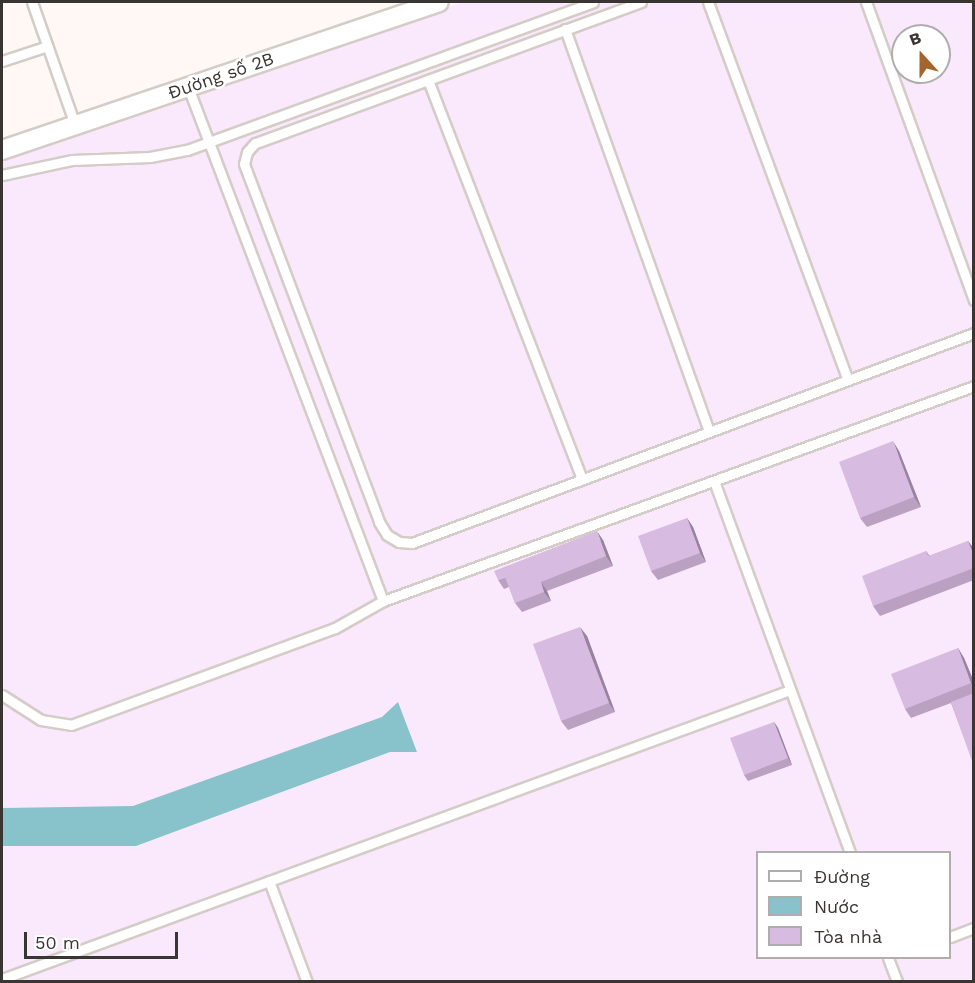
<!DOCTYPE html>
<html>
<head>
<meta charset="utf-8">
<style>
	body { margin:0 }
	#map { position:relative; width:975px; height:983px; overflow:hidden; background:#fff8f4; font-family:"Work Sans",sans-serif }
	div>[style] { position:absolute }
	.industrial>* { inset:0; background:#fae9fc }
	.water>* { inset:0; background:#88c3cc }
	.roads { filter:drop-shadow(2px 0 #d4ccc6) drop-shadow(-2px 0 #d4ccc6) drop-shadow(0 2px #d4ccc6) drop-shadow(0 -2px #d4ccc6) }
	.service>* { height:9px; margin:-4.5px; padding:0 4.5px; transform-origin:4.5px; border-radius:4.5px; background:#fff }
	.minor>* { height:18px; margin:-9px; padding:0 9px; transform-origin:9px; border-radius:9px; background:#fff }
	.wall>* { inset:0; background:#baa1c2 }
	.shaded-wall>* { inset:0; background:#97839e }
	.building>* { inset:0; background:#d8bbe1 }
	span { translate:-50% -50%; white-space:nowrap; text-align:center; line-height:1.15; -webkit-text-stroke:5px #fff; paint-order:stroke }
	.street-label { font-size:18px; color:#383533 }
	.frame { position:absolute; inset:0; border:3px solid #383533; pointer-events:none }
	.legend { position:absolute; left:756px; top:851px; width:195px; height:108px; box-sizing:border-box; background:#fff; border:2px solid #afaead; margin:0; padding:8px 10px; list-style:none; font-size:18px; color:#383533 }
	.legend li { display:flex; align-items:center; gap:12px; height:30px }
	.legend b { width:30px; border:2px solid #afaead }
	.north { position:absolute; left:891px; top:24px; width:60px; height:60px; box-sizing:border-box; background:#fff; border:2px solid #afaead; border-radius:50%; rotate:339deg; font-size:16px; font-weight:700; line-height:24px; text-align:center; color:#383533 }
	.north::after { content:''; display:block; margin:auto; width:21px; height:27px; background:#a4652c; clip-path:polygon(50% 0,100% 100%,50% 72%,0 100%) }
	.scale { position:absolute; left:24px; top:932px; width:154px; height:27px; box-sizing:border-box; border:3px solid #383533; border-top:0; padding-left:8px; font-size:18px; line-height:21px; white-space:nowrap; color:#383533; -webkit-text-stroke:4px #fff; paint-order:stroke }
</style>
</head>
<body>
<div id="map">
	<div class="industrial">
		<i style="clip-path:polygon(evenodd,463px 2px,973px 2px,973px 981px,2px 981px,2px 160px,463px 2px,903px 36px,939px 36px,939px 72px,903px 72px,903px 36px,463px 2px,758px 852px,950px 852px,950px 958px,758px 958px,758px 852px)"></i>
	</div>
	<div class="water">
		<i style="clip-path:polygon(398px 702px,417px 752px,390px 752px,136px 846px,2px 846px,2px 808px,133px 806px,382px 717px)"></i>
	</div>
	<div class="roads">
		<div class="service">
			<i style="left:32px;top:2px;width:130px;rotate:70.7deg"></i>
			<i style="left:641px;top:2px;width:411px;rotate:159.9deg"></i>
			<i style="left:255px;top:143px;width:12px;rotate:132deg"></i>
			<i style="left:247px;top:152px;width:12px;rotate:104deg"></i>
			<i style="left:244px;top:164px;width:383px;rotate:69.3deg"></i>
			<i style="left:379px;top:522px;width:15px;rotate:58deg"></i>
			<i style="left:387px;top:535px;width:14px;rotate:30deg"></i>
			<i style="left:399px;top:542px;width:13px;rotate:4deg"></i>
			<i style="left:412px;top:543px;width:600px;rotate:-20.49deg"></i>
			<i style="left:708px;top:2px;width:403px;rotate:69.7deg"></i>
			<i style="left:866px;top:2px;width:317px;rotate:70.1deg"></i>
			<i style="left:565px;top:29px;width:428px;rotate:70.3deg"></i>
			<i style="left:2px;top:61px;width:48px;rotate:-18.1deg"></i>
			<i style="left:428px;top:80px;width:428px;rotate:68.9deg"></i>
			<i style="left:188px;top:87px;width:550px;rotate:69.22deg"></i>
			<i style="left:383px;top:601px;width:629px;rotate:-19.99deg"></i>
			<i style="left:2px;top:175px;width:72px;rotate:-12.1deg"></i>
			<i style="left:72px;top:160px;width:78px;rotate:-2.2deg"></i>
			<i style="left:150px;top:157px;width:38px;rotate:-11deg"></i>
			<i style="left:187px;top:150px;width:432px;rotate:-20deg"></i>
			<i style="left:714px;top:481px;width:395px;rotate:69.9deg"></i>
			<i style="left:2px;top:695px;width:46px;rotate:32.7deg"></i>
			<i style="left:41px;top:720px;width:30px;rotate:9deg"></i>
			<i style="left:71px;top:725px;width:281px;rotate:-20.2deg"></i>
			<i style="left:335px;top:628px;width:55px;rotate:-29.4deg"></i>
			<i style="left:269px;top:881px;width:108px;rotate:69.4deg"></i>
			<i style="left:950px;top:937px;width:26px;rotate:-21deg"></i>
			<i style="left:888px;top:958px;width:26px;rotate:69deg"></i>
			<i style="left:2px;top:979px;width:839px;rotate:-20.14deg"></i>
		</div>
		<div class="minor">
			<i style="left:2px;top:150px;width:461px;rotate:-18.7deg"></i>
		</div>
	</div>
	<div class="wall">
		<i style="clip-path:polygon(899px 451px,921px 507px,867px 527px,860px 518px)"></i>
		<i style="clip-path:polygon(687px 518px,693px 527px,706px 562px,658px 580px,651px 571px)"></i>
		<i style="clip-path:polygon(603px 540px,613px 566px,547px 591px,551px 601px,522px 612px,515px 603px,509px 587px,504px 589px,498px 580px)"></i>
		<i style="clip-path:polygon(968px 541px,974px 549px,974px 580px,880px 616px,873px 606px,926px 551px,930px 556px)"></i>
		<i style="clip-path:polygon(587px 636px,615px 712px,568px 730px,561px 721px)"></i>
		<i style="clip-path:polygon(958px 648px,964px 658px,974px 682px,974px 764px,951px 703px,911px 718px,905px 709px)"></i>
		<i style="clip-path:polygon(774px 722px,778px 728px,792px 765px,748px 781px,744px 775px)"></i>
	</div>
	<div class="shaded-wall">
		<i style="clip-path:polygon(893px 441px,899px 451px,921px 507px,914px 497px)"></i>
		<i style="clip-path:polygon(687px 518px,693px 527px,706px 562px,700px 553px)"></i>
		<i style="clip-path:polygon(597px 531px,603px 540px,613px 566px,606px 556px)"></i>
		<i style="clip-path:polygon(968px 541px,974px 549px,974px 556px)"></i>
		<i style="clip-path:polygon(541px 582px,547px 591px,551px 601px,544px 592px)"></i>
		<i style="clip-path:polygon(580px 627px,587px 636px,615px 712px,609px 703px)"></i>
		<i style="clip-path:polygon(958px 648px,964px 658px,974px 682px,974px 687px,971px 683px)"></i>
		<i style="clip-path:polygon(774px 722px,778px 728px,792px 765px,788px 758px)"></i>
	</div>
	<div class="building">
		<i style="clip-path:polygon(893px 441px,914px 497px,860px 518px,839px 462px)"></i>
		<i style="clip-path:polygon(687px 518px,700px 553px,651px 571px,638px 536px)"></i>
		<i style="clip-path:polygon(597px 531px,606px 556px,541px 582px,544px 592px,515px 603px,505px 577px,498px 580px,494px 571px)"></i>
		<i style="clip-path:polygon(968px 541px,974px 556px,974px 568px,873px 606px,862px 576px,926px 551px,928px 556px)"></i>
		<i style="clip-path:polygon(580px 627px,609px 703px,561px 721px,533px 644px)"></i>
		<i style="clip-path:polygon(958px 648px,971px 683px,905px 709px,891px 674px)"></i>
		<i style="clip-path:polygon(974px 693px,974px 763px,973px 764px,951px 702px)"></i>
		<i style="clip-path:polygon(774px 722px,788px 758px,744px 775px,730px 738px)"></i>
	</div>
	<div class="street-label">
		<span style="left:221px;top:76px;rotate:-19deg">Đường số 2B</span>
	</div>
	<div class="frame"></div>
	<ul class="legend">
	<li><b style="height:8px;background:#fff"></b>Đường</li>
	<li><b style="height:16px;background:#88c3cc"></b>Nước</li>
	<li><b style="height:16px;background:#d8bbe1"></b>Tòa nhà</li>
	</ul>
	<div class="north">B</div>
	<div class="scale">50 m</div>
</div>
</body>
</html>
